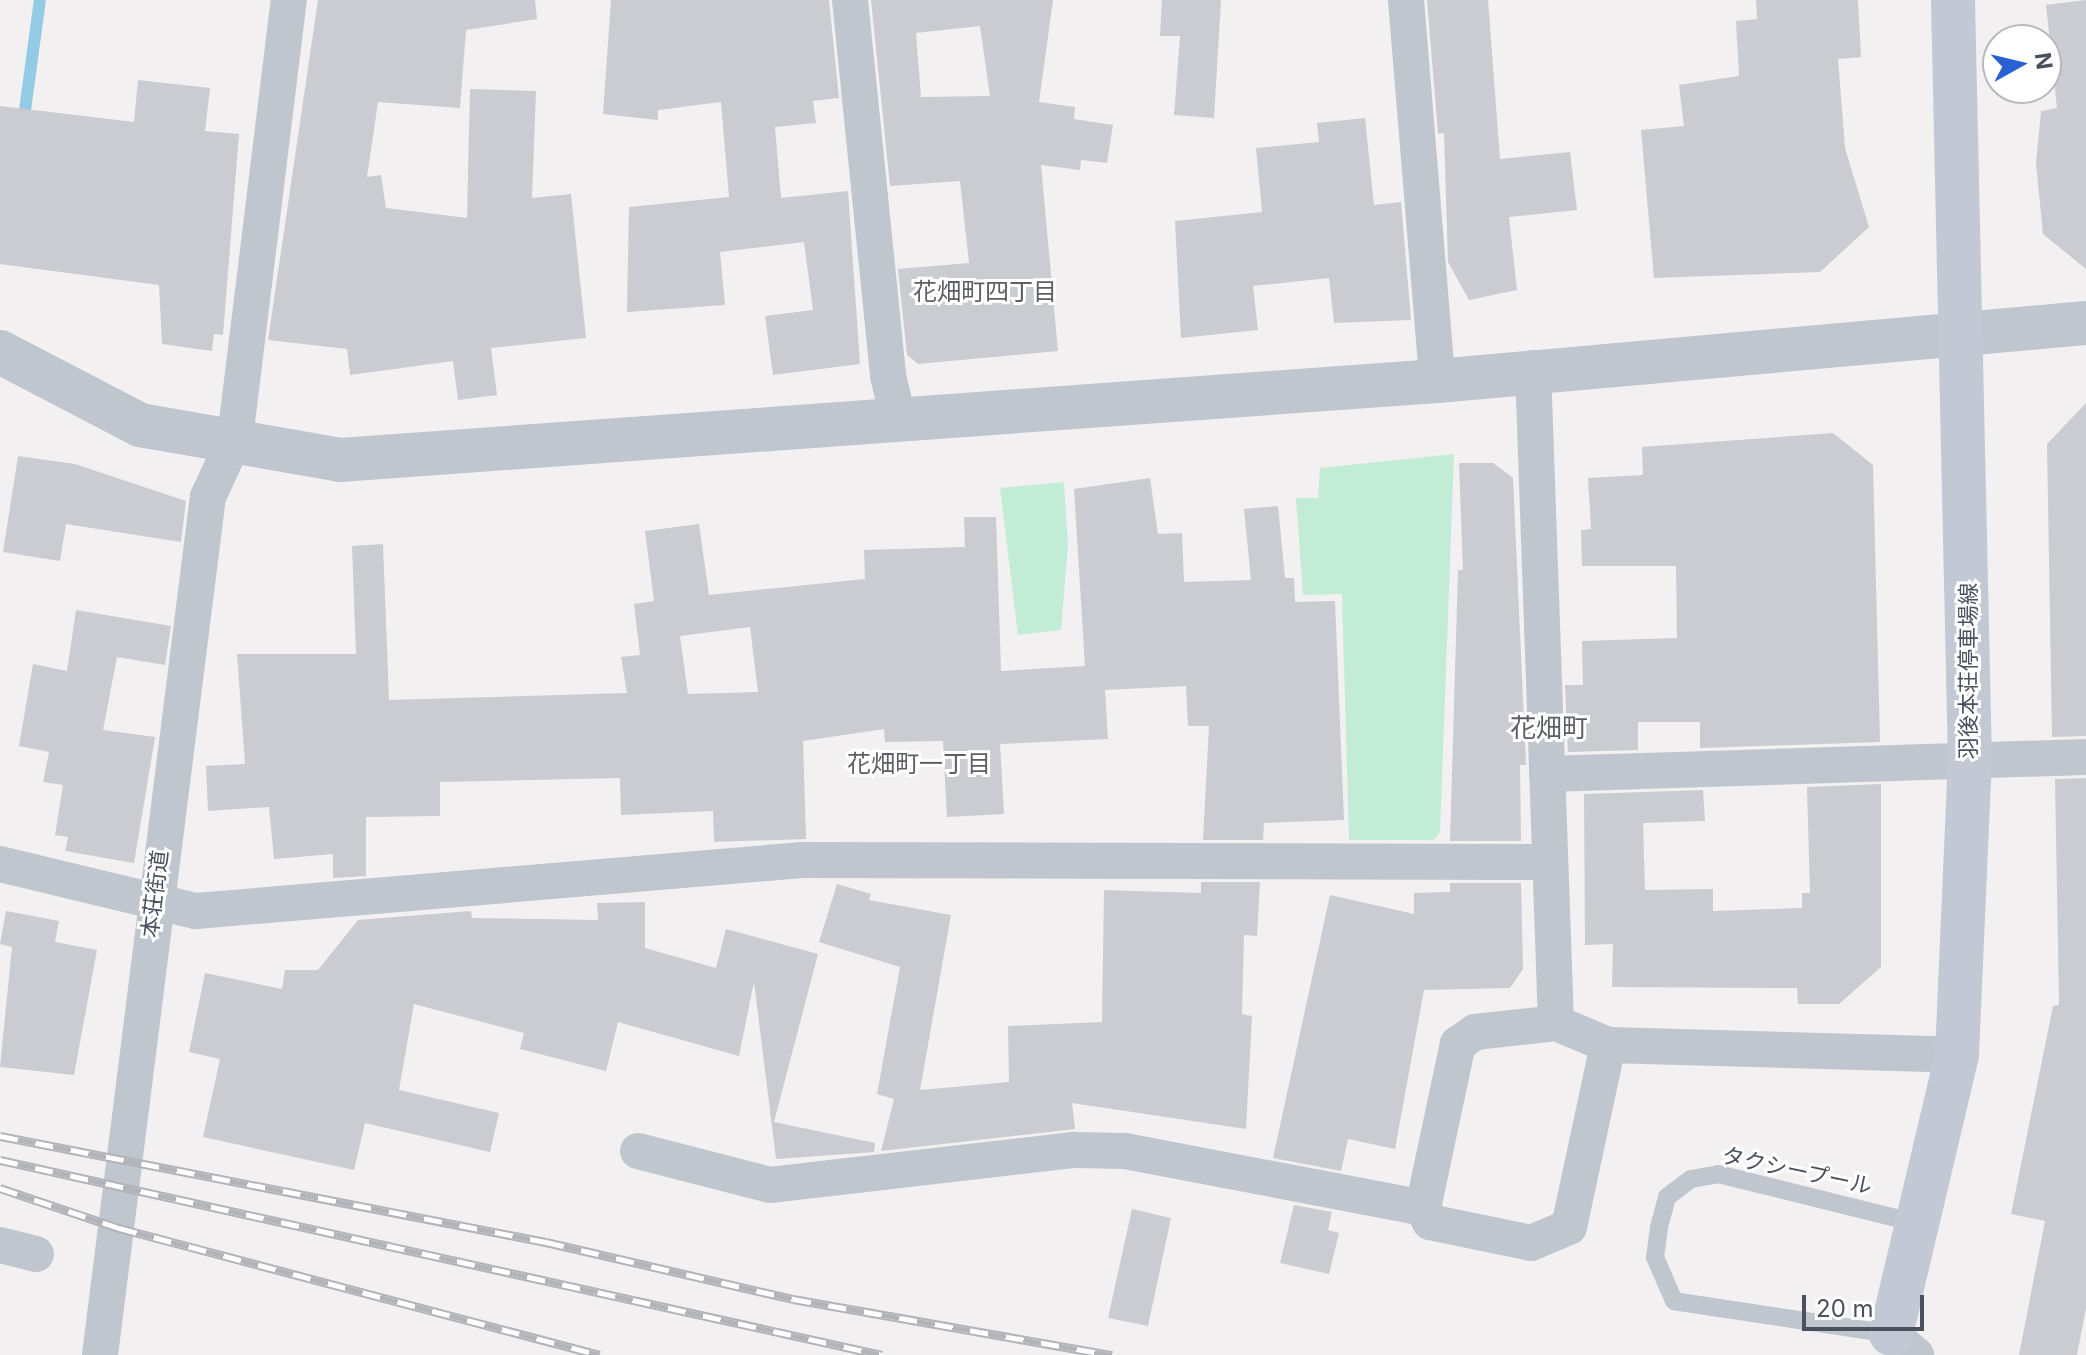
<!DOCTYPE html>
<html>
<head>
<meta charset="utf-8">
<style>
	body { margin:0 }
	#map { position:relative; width:2086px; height:1355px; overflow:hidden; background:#f2f0f0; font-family:Inter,"Noto Sans JP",sans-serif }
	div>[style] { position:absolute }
	.green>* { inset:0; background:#c3ecd7 }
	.stream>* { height:12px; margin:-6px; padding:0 6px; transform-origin:6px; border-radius:6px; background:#93cbe5 }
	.building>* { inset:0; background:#caccd2 }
	.service>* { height:18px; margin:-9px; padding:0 9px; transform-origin:9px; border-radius:9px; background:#bfc6cd }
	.minor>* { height:36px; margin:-18px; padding:0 18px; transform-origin:18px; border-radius:18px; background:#bfc6cd }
	.tertiary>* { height:44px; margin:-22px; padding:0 22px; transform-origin:22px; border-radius:22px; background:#bfc6cd }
	.secondary>* { height:44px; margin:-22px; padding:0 22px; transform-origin:22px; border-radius:22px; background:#c2c9d5 }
	.rail>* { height:9px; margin-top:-4.5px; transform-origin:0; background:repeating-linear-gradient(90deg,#fff 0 18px,#b3b4ba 0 36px); box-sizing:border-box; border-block:2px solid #b3b4ba }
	span { translate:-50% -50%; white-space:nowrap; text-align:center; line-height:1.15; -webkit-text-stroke:6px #fff; paint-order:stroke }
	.street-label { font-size:22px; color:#49515c }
	.neighbourhood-label { font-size:24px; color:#5d5f64 }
	.quarter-label { font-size:26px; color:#5d5f64 }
	.north { position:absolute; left:1982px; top:24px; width:80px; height:80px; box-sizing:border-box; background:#fff; border:2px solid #b6b9be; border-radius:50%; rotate:82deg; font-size:22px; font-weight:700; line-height:32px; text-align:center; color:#49515c }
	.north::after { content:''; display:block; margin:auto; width:28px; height:36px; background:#2960d3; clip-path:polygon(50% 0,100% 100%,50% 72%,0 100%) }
	.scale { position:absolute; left:1802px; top:1295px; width:122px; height:36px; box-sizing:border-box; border:4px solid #49515c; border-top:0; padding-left:10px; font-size:24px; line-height:28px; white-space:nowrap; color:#49515c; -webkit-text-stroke:6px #fff; paint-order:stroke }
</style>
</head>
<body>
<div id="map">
	<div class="green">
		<i style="clip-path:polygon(1454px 454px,1440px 832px,1434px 840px,1349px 840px,1342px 594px,1303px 595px,1296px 498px,1318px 498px,1320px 468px)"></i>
		<i style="clip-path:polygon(1064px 482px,1068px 545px,1061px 630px,1018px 635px,1000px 488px)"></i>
	</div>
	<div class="stream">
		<i style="left:23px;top:125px;width:126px;rotate:-82.3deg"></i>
	</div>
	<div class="building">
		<i style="clip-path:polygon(318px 0,535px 0,537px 19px,466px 30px,460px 108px,378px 102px,367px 177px,381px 175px,386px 208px,467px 218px,470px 89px,536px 91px,532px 198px,571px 194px,586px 338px,491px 348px,497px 395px,458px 400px,453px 361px,350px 375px,347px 349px,268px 340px)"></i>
		<i style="clip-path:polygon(611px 0,829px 0,839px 98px,813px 101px,816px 123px,775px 127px,781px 198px,848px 191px,860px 364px,773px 375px,765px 316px,813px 310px,804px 242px,720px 252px,725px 305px,627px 312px,629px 207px,729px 197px,721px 102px,658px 110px,658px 120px,603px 114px)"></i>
		<i style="clip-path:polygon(evenodd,871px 0,1053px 0,1039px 102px,1075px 107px,1074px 119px,1113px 125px,1107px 163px,1081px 160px,1080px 170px,1041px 165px,1058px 351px,918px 364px,907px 355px,898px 269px,969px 263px,960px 181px,890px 186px,871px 0,980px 26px,990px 96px,921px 97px,916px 33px,980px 26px)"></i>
		<i style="clip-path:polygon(1162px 0,1221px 0,1214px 118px,1174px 115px,1180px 36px,1160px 36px)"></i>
		<i style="clip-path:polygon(1427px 0,1488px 0,1500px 159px,1570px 152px,1577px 210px,1509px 217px,1517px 290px,1469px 300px,1448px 262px,1444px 133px,1438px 134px)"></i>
		<i style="clip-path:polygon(1756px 0,1858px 0,1861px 57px,1838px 59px,1845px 148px,1869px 227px,1820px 272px,1654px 278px,1641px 130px,1684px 126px,1679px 85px,1739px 76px,1736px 21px,1757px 19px)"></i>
		<i style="clip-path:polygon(2086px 0,2086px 269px,2043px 234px,2036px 163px,2041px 111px,2057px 108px,2046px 5px)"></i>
		<i style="clip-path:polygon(138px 80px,210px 88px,205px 131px,239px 134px,223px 335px,214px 334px,212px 351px,162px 344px,159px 285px,0 264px,0 106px,134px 122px)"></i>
		<i style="clip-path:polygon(1365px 118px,1374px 205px,1401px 202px,1411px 320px,1334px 323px,1329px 278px,1253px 286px,1258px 330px,1181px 338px,1175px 221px,1262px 212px,1256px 148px,1319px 142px,1317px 123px)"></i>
		<i style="clip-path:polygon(2086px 403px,2086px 736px,2052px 737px,2047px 444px)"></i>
		<i style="clip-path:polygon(1833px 433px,1873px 465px,1880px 742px,1700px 748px,1700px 722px,1638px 722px,1638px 750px,1568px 752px,1565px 685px,1583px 685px,1582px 641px,1677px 638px,1676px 566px,1582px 566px,1581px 530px,1591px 529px,1588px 478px,1643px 475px,1642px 447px)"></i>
		<i style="clip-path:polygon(18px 456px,75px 464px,186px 501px,181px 542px,66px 524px,60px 561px,3px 552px)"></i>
		<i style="clip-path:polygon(1459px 463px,1493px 463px,1513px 478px,1526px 765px,1520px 765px,1521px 841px,1450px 841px,1458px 570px,1463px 570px)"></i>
		<i style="clip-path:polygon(evenodd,1150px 478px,1158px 534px,1182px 533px,1184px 582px,1251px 580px,1244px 509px,1278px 506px,1285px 578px,1294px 578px,1295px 602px,1335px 601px,1344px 820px,1264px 823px,1263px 840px,1203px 840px,1209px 726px,1188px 726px,1186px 686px,1105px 690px,1108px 739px,1000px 744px,1004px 814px,947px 817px,943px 741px,885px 742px,884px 729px,803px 741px,806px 839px,714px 842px,713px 811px,621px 815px,620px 778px,440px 782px,440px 816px,366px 817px,366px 876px,333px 878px,333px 854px,274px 859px,269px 807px,208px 811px,206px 766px,245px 764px,237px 654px,356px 654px,352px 546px,383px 544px,389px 700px,627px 693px,621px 657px,640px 655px,634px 604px,654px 601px,645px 531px,699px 524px,709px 595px,865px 579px,864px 550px,965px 547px,964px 517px,996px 517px,1001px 671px,1085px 666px,1074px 489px,1150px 478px,750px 627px,758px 692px,688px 694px,680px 636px,750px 627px)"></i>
		<i style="clip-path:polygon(76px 610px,171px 626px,165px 665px,117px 657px,103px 730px,155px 737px,134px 863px,65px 851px,68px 837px,55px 835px,63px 785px,43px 782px,49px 752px,19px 746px,33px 664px,67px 671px)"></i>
		<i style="clip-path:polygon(2086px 778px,2086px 1308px,2077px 1355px,2019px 1355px,2045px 1221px,2011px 1214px,2053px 1006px,2059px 1005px,2055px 779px)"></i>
		<i style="clip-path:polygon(1881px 784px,1881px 967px,1839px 1004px,1798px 1004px,1797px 988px,1612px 987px,1613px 944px,1585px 945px,1584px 794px,1703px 790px,1705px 821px,1643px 823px,1645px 890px,1713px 889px,1713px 911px,1802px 908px,1802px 893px,1810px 893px,1807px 787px)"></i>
		<i style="clip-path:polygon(1201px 882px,1260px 882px,1257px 936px,1244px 935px,1242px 1014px,1252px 1016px,1246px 1129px,1072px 1103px,1075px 1129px,881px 1151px,894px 1099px,877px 1094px,900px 967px,819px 942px,837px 884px,871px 894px,869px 900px,951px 915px,920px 1090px,1009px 1082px,1008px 1026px,1102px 1022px,1104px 890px,1201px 893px)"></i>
		<i style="clip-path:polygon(1450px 883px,1521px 883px,1523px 969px,1510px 988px,1424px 990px,1395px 1149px,1348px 1139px,1341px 1171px,1273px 1158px,1330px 895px,1414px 914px,1414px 893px,1450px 892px)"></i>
		<i style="clip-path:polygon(645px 902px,645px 948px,716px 968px,726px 929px,818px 954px,774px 1122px,875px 1143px,874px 1152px,776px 1159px,754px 982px,739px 1056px,618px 1022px,606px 1071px,520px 1049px,524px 1033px,414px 1004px,399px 1090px,499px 1113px,490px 1152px,365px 1123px,354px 1170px,203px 1137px,220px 1059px,189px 1052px,205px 973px,282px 989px,285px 970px,318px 970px,358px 920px,471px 911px,472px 918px,598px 920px,597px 903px)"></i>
		<i style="clip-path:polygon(6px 911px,59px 921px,55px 942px,97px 950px,74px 1075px,0 1067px,12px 947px,0 944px)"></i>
		<i style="clip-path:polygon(1294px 1205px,1332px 1212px,1328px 1230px,1339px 1233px,1329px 1274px,1280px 1263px)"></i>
		<i style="clip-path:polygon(1132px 1209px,1171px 1218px,1148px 1326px,1108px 1318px)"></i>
	</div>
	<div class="service">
		<i style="left:1891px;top:1334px;width:219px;rotate:-171.4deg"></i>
		<i style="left:1674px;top:1301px;width:48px;rotate:-113.4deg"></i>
		<i style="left:1655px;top:1257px;width:30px;rotate:-82deg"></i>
		<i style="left:1659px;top:1227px;width:31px;rotate:-75deg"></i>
		<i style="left:1667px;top:1197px;width:30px;rotate:-37deg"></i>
		<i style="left:1691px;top:1179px;width:27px;rotate:-10deg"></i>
		<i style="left:1718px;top:1174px;width:204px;rotate:13.9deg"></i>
	</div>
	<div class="minor">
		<i style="left:850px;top:0;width:378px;rotate:84.2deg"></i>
		<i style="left:888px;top:376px;width:46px;rotate:76.3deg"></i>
		<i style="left:1406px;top:0;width:382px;rotate:85.3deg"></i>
		<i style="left:1533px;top:368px;width:655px;rotate:87.99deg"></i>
		<i style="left:1547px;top:774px;width:539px;rotate:-1.81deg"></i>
		<i style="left:0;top:864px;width:202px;rotate:13.5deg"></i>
		<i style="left:196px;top:911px;width:608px;rotate:-4.81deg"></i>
		<i style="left:802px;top:860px;width:747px;rotate:0.15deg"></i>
		<i style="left:1608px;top:1045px;width:186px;rotate:102.1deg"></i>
		<i style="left:1569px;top:1227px;width:41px;rotate:157.2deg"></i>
		<i style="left:1531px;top:1243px;width:103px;rotate:-168.3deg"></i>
		<i style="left:1430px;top:1222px;width:16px;rotate:-117deg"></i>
		<i style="left:1423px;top:1208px;width:168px;rotate:-78deg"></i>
		<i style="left:1458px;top:1044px;width:21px;rotate:-35deg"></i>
		<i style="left:1475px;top:1032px;width:81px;rotate:-6.3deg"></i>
		<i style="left:1556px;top:1023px;width:56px;rotate:22.9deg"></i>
		<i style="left:1608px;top:1045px;width:349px;rotate:1.6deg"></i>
		<i style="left:638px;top:1151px;width:136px;rotate:14.4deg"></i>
		<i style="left:770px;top:1185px;width:306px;rotate:-6.6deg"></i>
		<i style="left:1074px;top:1150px;width:51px;rotate:1.1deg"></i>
		<i style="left:1125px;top:1151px;width:303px;rotate:10.8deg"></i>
		<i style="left:0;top:1245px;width:37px;rotate:14deg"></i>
		<i style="left:1891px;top:1334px;width:33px;rotate:40deg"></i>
		<i style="left:100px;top:1355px;width:865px;rotate:-82.83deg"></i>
		<i style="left:208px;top:497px;width:65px;rotate:-65.4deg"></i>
		<i style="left:235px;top:438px;width:441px;rotate:-83deg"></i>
	</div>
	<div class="tertiary">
		<i style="left:0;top:352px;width:158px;rotate:27.5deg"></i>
		<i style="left:140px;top:425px;width:203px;rotate:9.9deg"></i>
		<i style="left:340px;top:460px;width:1100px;rotate:-4.12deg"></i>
		<i style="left:1437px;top:381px;width:652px;rotate:-5.11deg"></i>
	</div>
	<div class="secondary">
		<i style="left:1891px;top:1334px;width:287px;rotate:-76.7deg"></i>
		<i style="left:1957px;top:1055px;width:293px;rotate:-87.5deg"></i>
		<i style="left:1970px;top:762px;width:762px;rotate:-91.28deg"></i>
	</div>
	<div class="rail">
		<i style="left:0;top:1136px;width:556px;rotate:10.99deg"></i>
		<i style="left:546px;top:1242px;width:253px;rotate:13deg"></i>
		<i style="left:793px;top:1299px;width:324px;rotate:10deg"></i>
		<i style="left:0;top:1160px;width:903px;rotate:12.47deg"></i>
		<i style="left:0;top:1188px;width:126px;rotate:18.6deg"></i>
		<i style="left:119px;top:1228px;width:497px;rotate:14.8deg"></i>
	</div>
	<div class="street-label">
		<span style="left:1969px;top:671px;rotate:-90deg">羽後本荘停車場線</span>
		<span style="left:155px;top:894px;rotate:-83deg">本荘街道</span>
		<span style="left:1797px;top:1171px;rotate:12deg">タクシープール</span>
	</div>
	<div class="neighbourhood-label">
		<span style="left:985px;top:292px">花畑町四丁目</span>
		<span style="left:919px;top:764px">花畑町一丁目</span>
	</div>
	<div class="quarter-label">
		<span style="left:1549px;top:728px">花畑町</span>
	</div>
	<div class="north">N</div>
	<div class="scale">20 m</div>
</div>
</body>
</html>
